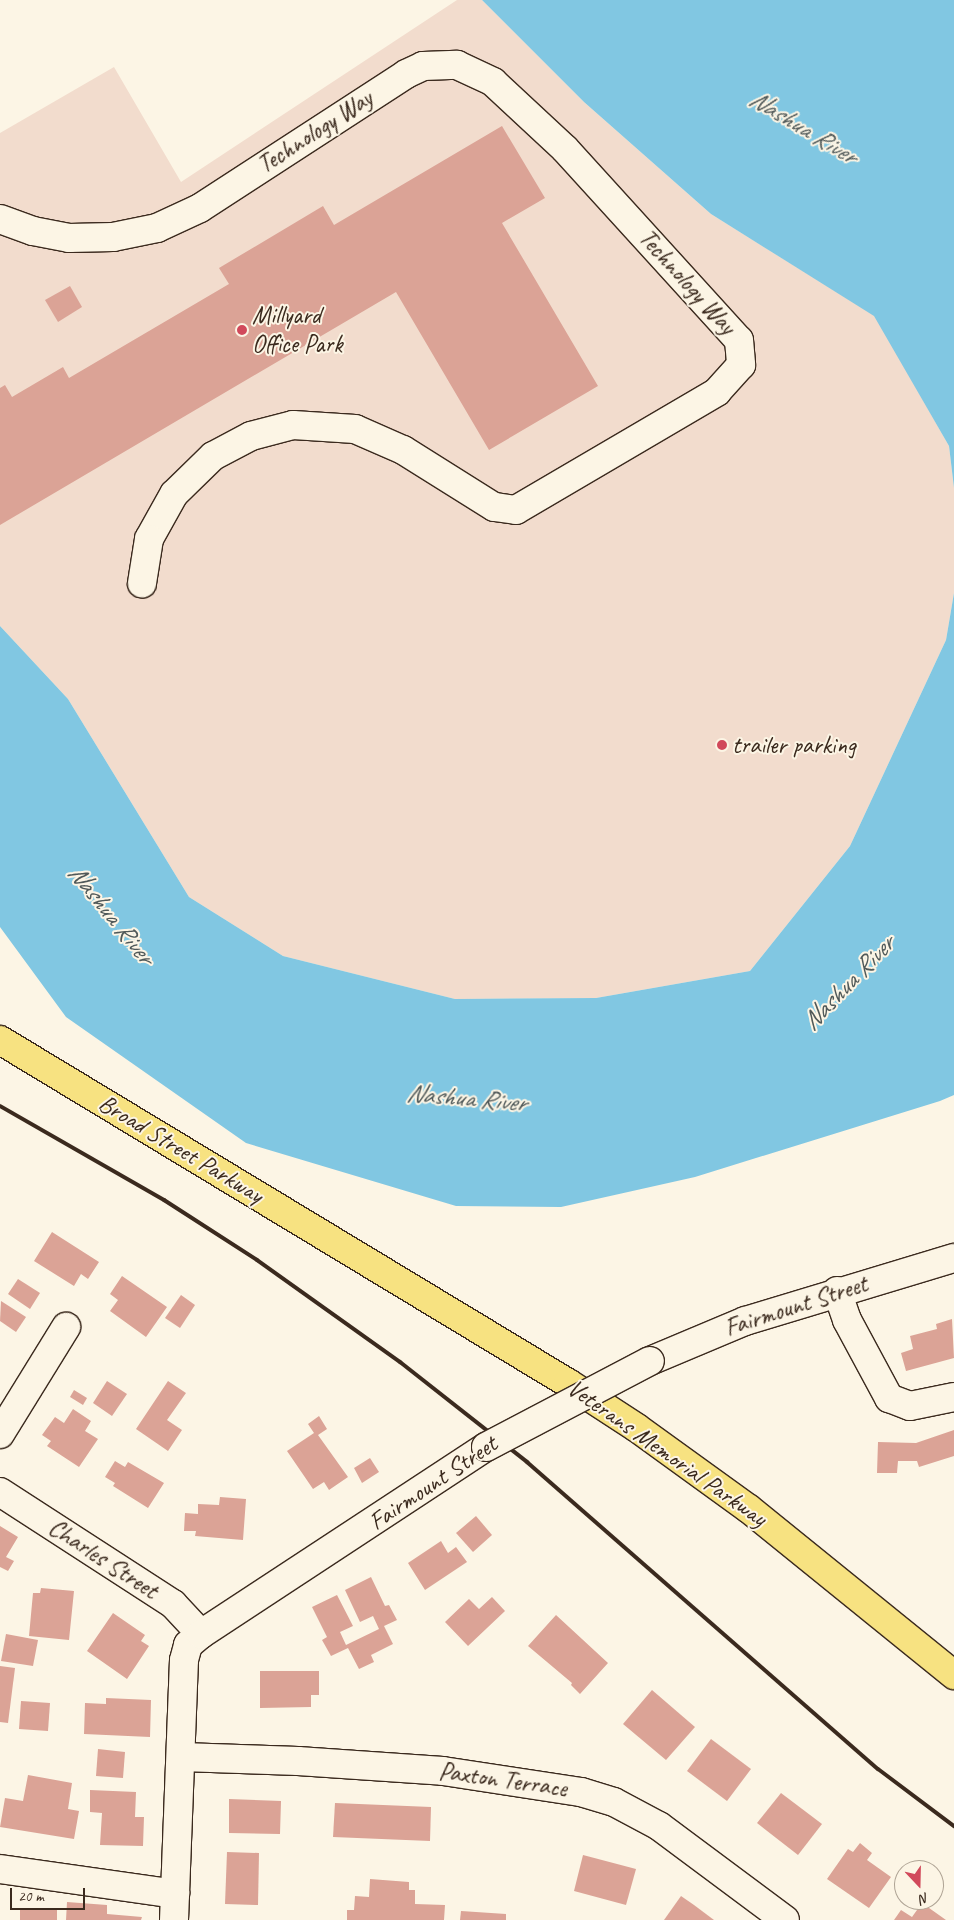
<!DOCTYPE html>
<html>
<head>
<meta charset="utf-8">
<style>
	body { margin:0 }
	#map { position:relative; width:954px; height:1920px; overflow:hidden; background:#fcf5e5; font-family:Caveat,sans-serif }
	div>[style] { position:absolute }
	.built>* { inset:0; background:#f2dccd }
	.water>* { inset:0; background:#81c7e2 }
	.building>* { inset:0; background:#dba396 }
	.roads { filter:drop-shadow(1px 0 #3b2a1e) drop-shadow(-1px 0 #3b2a1e) drop-shadow(0 1px #3b2a1e) drop-shadow(0 -1px #3b2a1e) }
	.minor>* { height:28px; margin:-14px; padding:0 14px; transform-origin:14px; border-radius:14px; background:#fcf5e5 }
	.major>* { height:28px; margin:-14px; padding:0 14px; transform-origin:14px; border-radius:14px; background:#f7e281 }
	.rail>* { height:4px; margin:-2px; padding:0 2px; transform-origin:2px; border-radius:2px; background:#3b2a1e }
	.bridges { filter:drop-shadow(1px 0 #3b2a1e) drop-shadow(-1px 0 #3b2a1e) drop-shadow(0 1px #3b2a1e) drop-shadow(0 -1px #3b2a1e) }
	.minor-bridge>* { height:28px; margin:-14px; padding:0 14px; transform-origin:14px; border-radius:14px; background:#fcf5e5 }
	.dots>* { width:14px; height:14px; translate:-50% -50%; box-sizing:border-box; border:2px solid #fcf5e5; border-radius:50% }
	span { translate:-50% -50%; white-space:nowrap; text-align:center; line-height:1.15; -webkit-text-stroke:4px #fcf5e5; paint-order:stroke }
	.street-label { font-size:25px; color:#3b2a1e }
	.poi-label { font-size:25px; color:#3b2a1e }
	.left { translate:0 -50%; text-align:left }
	.water-label { font-size:26px; color:#505959; font-style:italic }
	.north { position:absolute; left:894px; top:1860px; width:50px; height:50px; box-sizing:border-box; background:#fcf5e5; border:1px solid #afa495; border-radius:50%; rotate:159deg; font-size:14px; font-weight:700; line-height:20px; text-align:center; color:#3b2a1e }
	.north::after { content:''; display:block; margin:auto; width:18px; height:22px; background:#d1495b; clip-path:polygon(50% 0,100% 100%,50% 72%,0 100%) }
	.scale { position:absolute; left:10px; top:1888px; width:75px; height:22px; box-sizing:border-box; border:2px solid #3b2a1e; border-top:0; padding-left:6px; font-size:15px; line-height:18px; white-space:nowrap; color:#3b2a1e; -webkit-text-stroke:4px #fcf5e5; paint-order:stroke }
</style>
</head>
<body>
<div id="map">
	<div class="built">
		<i style="clip-path:polygon(457px 0,482px 0,584px 102px,711px 214px,875px 316px,949px 446px,954px 488px,954px 593px,946px 640px,850px 846px,750px 971px,596px 998px,455px 999px,283px 956px,189px 897px,68px 699px,0 626px,0 133px,114px 67px,181px 182px)"></i>
	</div>
	<div class="water">
		<i style="clip-path:polygon(482px 0,954px 0,954px 488px,949px 446px,874px 316px,711px 214px,584px 102px)"></i>
		<i style="clip-path:polygon(954px 593px,954px 1095px,940px 1101px,695px 1177px,561px 1207px,456px 1206px,246px 1143px,66px 1017px,0 927px,0 626px,68px 699px,189px 897px,283px 956px,455px 999px,596px 998px,750px 971px,850px 846px,946px 640px)"></i>
	</div>
	<div class="building">
		<i style="clip-path:polygon(502px 126px,545px 198px,502px 223px,598px 386px,489px 450px,396px 292px,0 525px,0 388px,5px 385px,12px 397px,63px 367px,69px 378px,229px 284px,219px 268px,323px 206px,334px 225px)"></i>
		<i style="clip-path:polygon(70px 286px,82px 307px,58px 322px,45px 300px)"></i>
		<i style="clip-path:polygon(52px 1232px,99px 1262px,88px 1279px,81px 1274px,74px 1286px,34px 1261px)"></i>
		<i style="clip-path:polygon(122px 1276px,167px 1307px,146px 1337px,110px 1311px,118px 1300px,110px 1294px)"></i>
		<i style="clip-path:polygon(18px 1279px,40px 1293px,30px 1309px,8px 1294px)"></i>
		<i style="clip-path:polygon(181px 1295px,195px 1305px,180px 1328px,165px 1318px)"></i>
		<i style="clip-path:polygon(1px 1301px,26px 1317px,16px 1332px,0 1321px)"></i>
		<i style="clip-path:polygon(952px 1319px,954px 1358px,906px 1371px,901px 1353px,913px 1349px,910px 1336px,937px 1329px,936px 1324px)"></i>
		<i style="clip-path:polygon(107px 1381px,127px 1394px,112px 1416px,93px 1403px)"></i>
		<i style="clip-path:polygon(168px 1381px,186px 1393px,167px 1420px,182px 1430px,168px 1451px,136px 1429px)"></i>
		<i style="clip-path:polygon(74px 1390px,87px 1398px,83px 1405px,70px 1397px)"></i>
		<i style="clip-path:polygon(73px 1409px,91px 1421px,85px 1431px,98px 1439px,79px 1467px,47px 1446px,51px 1441px,42px 1435px,55px 1417px,64px 1423px)"></i>
		<i style="clip-path:polygon(319px 1416px,327px 1429px,318px 1435px,348px 1477px,329px 1490px,324px 1482px,313px 1489px,287px 1451px,314px 1433px,308px 1424px)"></i>
		<i style="clip-path:polygon(954px 1430px,954px 1456px,919px 1467px,917px 1461px,898px 1461px,897px 1473px,877px 1473px,878px 1442px,916px 1443px)"></i>
		<i style="clip-path:polygon(370px 1458px,379px 1472px,362px 1483px,354px 1468px)"></i>
		<i style="clip-path:polygon(115px 1461px,125px 1467px,128px 1462px,164px 1483px,148px 1508px,113px 1486px,115px 1483px,105px 1477px)"></i>
		<i style="clip-path:polygon(220px 1497px,246px 1499px,243px 1540px,195px 1536px,196px 1531px,184px 1531px,185px 1513px,198px 1514px,198px 1504px,219px 1505px)"></i>
		<i style="clip-path:polygon(476px 1516px,492px 1535px,473px 1552px,456px 1533px)"></i>
		<i style="clip-path:polygon(0 1526px,18px 1537px,6px 1557px,14px 1561px,8px 1571px,0 1567px)"></i>
		<i style="clip-path:polygon(441px 1541px,448px 1553px,456px 1547px,467px 1562px,425px 1590px,408px 1563px)"></i>
		<i style="clip-path:polygon(371px 1577px,385px 1606px,389px 1605px,397px 1620px,384px 1626px,393px 1644px,371px 1655px,374px 1662px,359px 1669px,348px 1648px,331px 1656px,322px 1640px,327px 1637px,312px 1607px,337px 1595px,353px 1626px,340px 1632px,346px 1645px,379px 1629px,373px 1616px,360px 1622px,345px 1590px)"></i>
		<i style="clip-path:polygon(41px 1588px,74px 1591px,69px 1640px,29px 1636px,33px 1593px,40px 1593px)"></i>
		<i style="clip-path:polygon(492px 1597px,505px 1611px,468px 1646px,445px 1622px,469px 1599px,479px 1609px)"></i>
		<i style="clip-path:polygon(113px 1613px,145px 1635px,141px 1641px,149px 1646px,127px 1679px,87px 1651px)"></i>
		<i style="clip-path:polygon(556px 1615px,608px 1663px,580px 1694px,571px 1685px,572px 1683px,528px 1646px)"></i>
		<i style="clip-path:polygon(6px 1634px,38px 1640px,33px 1666px,1px 1661px)"></i>
		<i style="clip-path:polygon(0 1666px,15px 1668px,8px 1723px,0 1722px)"></i>
		<i style="clip-path:polygon(260px 1671px,319px 1671px,319px 1695px,311px 1695px,311px 1707px,260px 1708px)"></i>
		<i style="clip-path:polygon(652px 1690px,695px 1727px,666px 1760px,623px 1724px)"></i>
		<i style="clip-path:polygon(106px 1698px,151px 1700px,150px 1737px,84px 1734px,85px 1703px,106px 1704px)"></i>
		<i style="clip-path:polygon(21px 1701px,50px 1703px,48px 1731px,19px 1729px)"></i>
		<i style="clip-path:polygon(711px 1739px,751px 1769px,727px 1801px,687px 1771px)"></i>
		<i style="clip-path:polygon(98px 1749px,125px 1752px,123px 1778px,96px 1776px)"></i>
		<i style="clip-path:polygon(28px 1775px,72px 1783px,68px 1809px,79px 1811px,74px 1839px,0 1827px,5px 1798px,23px 1801px)"></i>
		<i style="clip-path:polygon(90px 1790px,136px 1792px,135px 1817px,144px 1817px,143px 1846px,100px 1845px,102px 1813px,90px 1812px)"></i>
		<i style="clip-path:polygon(781px 1793px,822px 1824px,798px 1855px,757px 1823px)"></i>
		<i style="clip-path:polygon(229px 1799px,281px 1801px,280px 1834px,229px 1833px)"></i>
		<i style="clip-path:polygon(335px 1803px,431px 1807px,430px 1841px,333px 1837px)"></i>
		<i style="clip-path:polygon(860px 1843px,872px 1853px,867px 1860px,891px 1877px,869px 1908px,827px 1879px,848px 1849px,853px 1852px)"></i>
		<i style="clip-path:polygon(227px 1852px,259px 1853px,258px 1905px,225px 1904px)"></i>
		<i style="clip-path:polygon(583px 1855px,636px 1869px,626px 1905px,574px 1891px)"></i>
		<i style="clip-path:polygon(370px 1879px,409px 1882px,409px 1890px,415px 1890px,415px 1904px,445px 1905px,444px 1920px,347px 1920px,347px 1910px,354px 1910px,355px 1896px,369px 1897px)"></i>
		<i style="clip-path:polygon(681px 1896px,694px 1905px,714px 1920px,664px 1920px)"></i>
		<i style="clip-path:polygon(67px 1902px,107px 1905px,107px 1914px,142px 1917px,141px 1920px,66px 1920px)"></i>
		<i style="clip-path:polygon(922px 1903px,946px 1920px,894px 1920px,901px 1910px,912px 1917px)"></i>
		<i style="clip-path:polygon(20px 1908px,57px 1908px,57px 1920px,20px 1920px)"></i>
		<i style="clip-path:polygon(461px 1911px,506px 1914px,506px 1920px,460px 1920px)"></i>
	</div>
	<div class="roads">
		<div class="minor">
			<i style="left:0;top:219px;width:35px;rotate:20deg"></i>
			<i style="left:33px;top:231px;width:37px;rotate:11deg"></i>
			<i style="left:69px;top:238px;width:44px;rotate:-1.3deg"></i>
			<i style="left:113px;top:237px;width:45px;rotate:-11.6deg"></i>
			<i style="left:157px;top:228px;width:47px;rotate:-24.9deg"></i>
			<i style="left:200px;top:208px;width:246px;rotate:-33deg"></i>
			<i style="left:406px;top:74px;width:19px;rotate:-25deg"></i>
			<i style="left:423px;top:66px;width:34px;rotate:-2deg"></i>
			<i style="left:457px;top:65px;width:40px;rotate:25deg"></i>
			<i style="left:493px;top:82px;width:98px;rotate:42.9deg"></i>
			<i style="left:565px;top:149px;width:258px;rotate:47.7deg"></i>
			<i style="left:739px;top:340px;width:25px;rotate:85deg"></i>
			<i style="left:741px;top:365px;width:36px;rotate:132deg"></i>
			<i style="left:717px;top:392px;width:233px;rotate:149.6deg"></i>
			<i style="left:516px;top:510px;width:22px;rotate:-172deg"></i>
			<i style="left:494px;top:507px;width:107px;rotate:-147.9deg"></i>
			<i style="left:403px;top:450px;width:52px;rotate:-156.4deg"></i>
			<i style="left:355px;top:429px;width:62px;rotate:-176.3deg"></i>
			<i style="left:293px;top:425px;width:43px;rotate:165.3deg"></i>
			<i style="left:251px;top:436px;width:43px;rotate:152.2deg"></i>
			<i style="left:213px;top:456px;width:54px;rotate:135.7deg"></i>
			<i style="left:174px;top:494px;width:51px;rotate:119.1deg"></i>
			<i style="left:149px;top:539px;width:45px;rotate:99deg"></i>
			<i style="left:837px;top:1291px;width:31px;rotate:71deg"></i>
			<i style="left:847px;top:1320px;width:89px;rotate:61.7deg"></i>
			<i style="left:889px;top:1398px;width:22px;rotate:21deg"></i>
			<i style="left:910px;top:1406px;width:45px;rotate:-11.6deg"></i>
			<i style="left:650px;top:1361px;width:103px;rotate:-22.8deg"></i>
			<i style="left:745px;top:1321px;width:218px;rotate:-16.8deg"></i>
			<i style="left:0;top:1434px;width:126px;rotate:-58.3deg"></i>
			<i style="left:0;top:1492px;width:206px;rotate:32.9deg"></i>
			<i style="left:173px;top:1604px;width:41px;rotate:47deg"></i>
			<i style="left:182px;top:1757px;width:116px;rotate:2deg"></i>
			<i style="left:298px;top:1761px;width:145px;rotate:3.9deg"></i>
			<i style="left:443px;top:1771px;width:140px;rotate:8.7deg"></i>
			<i style="left:581px;top:1792px;width:34px;rotate:17deg"></i>
			<i style="left:614px;top:1802px;width:51px;rotate:28.1deg"></i>
			<i style="left:659px;top:1826px;width:157px;rotate:36.7deg"></i>
			<i style="left:0;top:1869px;width:177px;rotate:8.1deg"></i>
			<i style="left:174px;top:1920px;width:260px;rotate:-87.8deg"></i>
			<i style="left:184px;top:1660px;width:16px;rotate:-75deg"></i>
			<i style="left:188px;top:1645px;width:17px;rotate:-40deg"></i>
			<i style="left:201px;top:1634px;width:341px;rotate:-33.3deg"></i>
		</div>
		<div class="major">
			<i style="left:0;top:1040px;width:664px;rotate:31.13deg"></i>
			<i style="left:568px;top:1383px;width:82px;rotate:33.1deg"></i>
			<i style="left:637px;top:1428px;width:138px;rotate:35.9deg"></i>
			<i style="left:749px;top:1509px;width:264px;rotate:39deg"></i>
		</div>
	</div>
	<div class="rail">
		<i style="left:0;top:1106px;width:189px;rotate:29.8deg"></i>
		<i style="left:164px;top:1200px;width:111px;rotate:32.8deg"></i>
		<i style="left:257px;top:1260px;width:176px;rotate:35.5deg"></i>
		<i style="left:400px;top:1362px;width:162px;rotate:38.2deg"></i>
		<i style="left:527px;top:1462px;width:466px;rotate:41.2deg"></i>
		<i style="left:878px;top:1769px;width:95px;rotate:36.9deg"></i>
	</div>
	<div class="bridges">
		<div class="minor-bridge">
			<i style="left:486px;top:1447px;width:185px;rotate:-27.7deg"></i>
		</div>
	</div>
	<div class="dots">
		<i style="left:242px;top:330px;background:#d1495b"></i>
		<i style="left:722px;top:745px;background:#d1495b"></i>
	</div>
	<div class="street-label">
		<span style="left:315px;top:132px;rotate:-33deg">Technology Way</span>
		<span style="left:687px;top:282px;rotate:48deg">Technology Way</span>
		<span style="left:181px;top:1149px;rotate:31deg">Broad Street Parkway</span>
		<span style="left:796px;top:1306px;rotate:-18deg">Fairmount Street</span>
		<span style="left:667px;top:1453px;rotate:35deg">Veterans Memorial Parkway</span>
		<span style="left:433px;top:1483px;rotate:-34deg">Fairmount Street</span>
		<span style="left:103px;top:1559px;rotate:33deg">Charles Street</span>
		<span style="left:503px;top:1780px;rotate:8deg">Paxton Terrace</span>
	</div>
	<div class="poi-label">
		<span class="left" style="left:252px;top:330px">Millyard<br>Office Park</span>
		<span class="left" style="left:732px;top:745px">trailer parking</span>
	</div>
	<div class="water-label">
		<span style="left:803px;top:127px;rotate:31deg">Nashua River</span>
		<span style="left:111px;top:914px;rotate:51deg">Nashua River</span>
		<span style="left:848px;top:983px;rotate:-46deg">Nashua River</span>
		<span style="left:466px;top:1098px;rotate:5deg">Nashua River</span>
	</div>
	<div class="north">N</div>
	<div class="scale">20 m</div>
</div>
</body>
</html>
